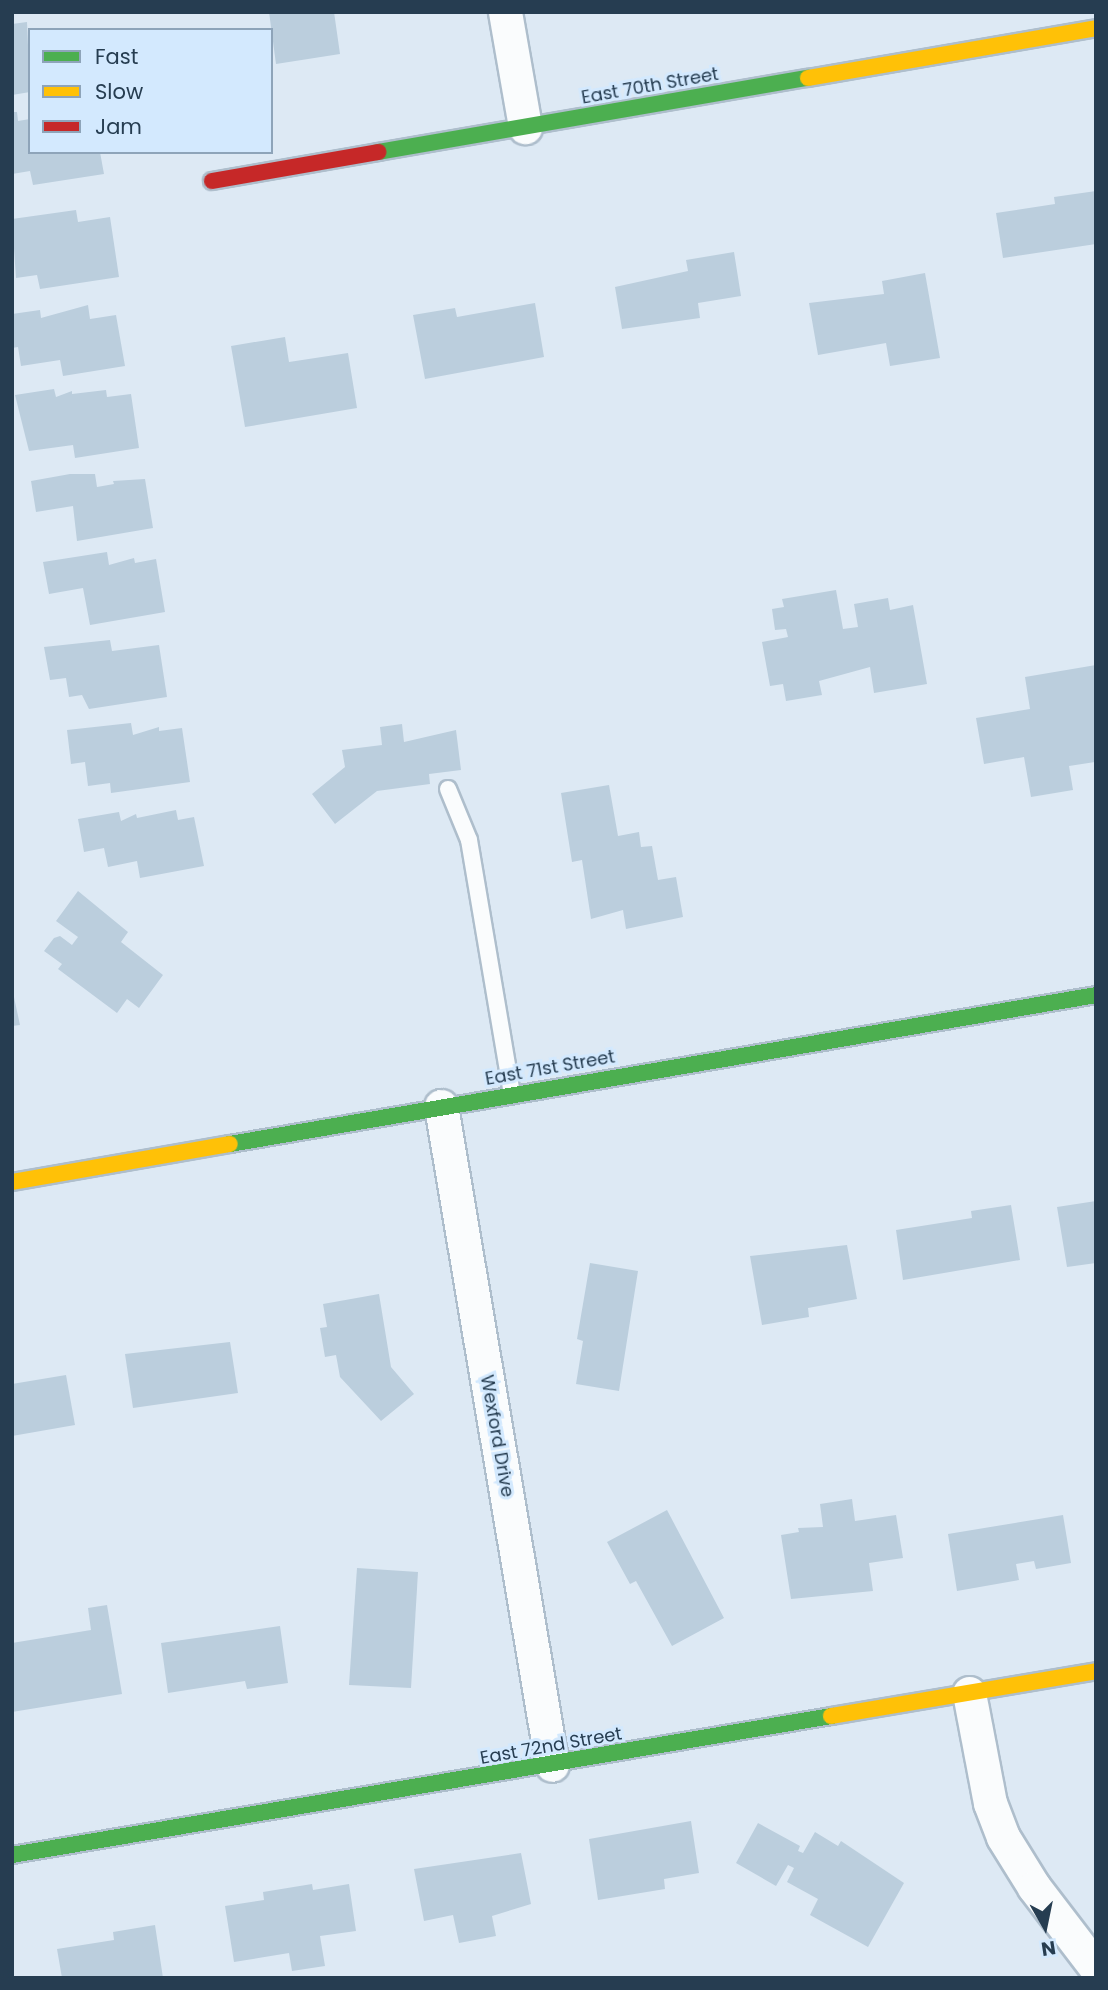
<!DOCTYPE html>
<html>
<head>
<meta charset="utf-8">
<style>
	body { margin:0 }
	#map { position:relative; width:1108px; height:1990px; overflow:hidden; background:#dde9f4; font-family:Poppins,sans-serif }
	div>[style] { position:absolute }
	.building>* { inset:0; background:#bbcedd }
	.roads { filter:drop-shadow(2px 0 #aebecc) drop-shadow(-2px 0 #aebecc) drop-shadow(0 2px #aebecc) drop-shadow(0 -2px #aebecc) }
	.lane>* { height:16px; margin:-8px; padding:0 8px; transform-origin:8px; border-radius:8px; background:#fafcfd }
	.street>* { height:33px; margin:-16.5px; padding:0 16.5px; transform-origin:16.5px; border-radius:16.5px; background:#fafcfd }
	.fast>* { height:16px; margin:-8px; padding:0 8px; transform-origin:8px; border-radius:8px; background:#4caf50 }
	.slow>* { height:16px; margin:-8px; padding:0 8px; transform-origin:8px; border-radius:8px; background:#ffc107 }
	.jam>* { height:16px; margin:-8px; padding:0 8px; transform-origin:8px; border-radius:8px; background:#c62828 }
	span { translate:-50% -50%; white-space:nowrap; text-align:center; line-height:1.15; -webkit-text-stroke:6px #d3e9fe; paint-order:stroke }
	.street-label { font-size:18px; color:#263d51 }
	.frame { position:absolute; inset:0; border:14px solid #263d51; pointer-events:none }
	.legend { position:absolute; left:28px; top:28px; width:245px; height:126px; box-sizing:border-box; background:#d3e9fe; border:2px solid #8ea4b9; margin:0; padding:9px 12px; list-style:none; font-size:21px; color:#263d51 }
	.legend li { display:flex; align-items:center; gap:14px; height:35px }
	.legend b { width:35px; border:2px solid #8ea4b9 }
	.north { position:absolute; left:1010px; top:1892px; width:70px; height:70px; -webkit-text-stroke:5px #d3e9fe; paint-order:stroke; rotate:171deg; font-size:19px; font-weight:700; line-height:28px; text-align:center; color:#263d51 }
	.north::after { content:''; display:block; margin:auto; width:24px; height:32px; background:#263d51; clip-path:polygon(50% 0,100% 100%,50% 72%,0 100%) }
</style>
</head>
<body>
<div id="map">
	<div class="building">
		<i style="clip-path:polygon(269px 12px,334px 12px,340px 54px,276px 64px)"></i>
		<i style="clip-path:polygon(27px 22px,30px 92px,12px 95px,12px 24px)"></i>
		<i style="clip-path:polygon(12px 112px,17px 112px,18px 121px,30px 119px,30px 152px,100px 152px,104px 174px,33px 185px,30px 171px,12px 174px)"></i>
		<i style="clip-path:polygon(1096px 191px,1096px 244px,1003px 258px,996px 213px,1055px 204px,1054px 197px)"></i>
		<i style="clip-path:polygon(76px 210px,78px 222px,110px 217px,119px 277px,40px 289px,37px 275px,16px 278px,12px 219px)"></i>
		<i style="clip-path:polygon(734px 252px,741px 296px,698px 303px,700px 318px,622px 329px,615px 287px,688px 271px,686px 260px)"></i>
		<i style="clip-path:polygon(925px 273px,940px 358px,890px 366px,886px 343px,818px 355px,809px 303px,884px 294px,882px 281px)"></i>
		<i style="clip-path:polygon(535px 303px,544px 357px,425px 379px,413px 315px,455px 308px,457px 317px)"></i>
		<i style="clip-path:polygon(88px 305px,90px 319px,116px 315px,125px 366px,63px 376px,60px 360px,21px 366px,18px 347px,12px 348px,12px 314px,40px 310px,41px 318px)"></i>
		<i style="clip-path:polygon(285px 337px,289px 362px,348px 353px,357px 408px,245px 427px,231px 346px)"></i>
		<i style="clip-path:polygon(54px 389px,56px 397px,72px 391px,72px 394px,106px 390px,107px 397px,131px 394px,139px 448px,75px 458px,73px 445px,29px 451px,15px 395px)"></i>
		<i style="clip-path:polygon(70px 474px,95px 474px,97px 487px,114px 484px,113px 481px,145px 479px,153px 528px,77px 541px,73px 506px,36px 512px,31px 481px)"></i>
		<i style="clip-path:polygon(107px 552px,109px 565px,134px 558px,135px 563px,156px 559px,165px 612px,90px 625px,83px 588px,49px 594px,43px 562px)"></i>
		<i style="clip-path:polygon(836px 590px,843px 629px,858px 627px,854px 604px,888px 598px,890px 610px,913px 605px,927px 684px,874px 693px,870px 667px,819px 681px,822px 695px,786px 701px,783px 684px,770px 686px,762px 642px,788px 637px,786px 629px,775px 630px,772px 609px,784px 607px,782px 599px)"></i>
		<i style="clip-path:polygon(110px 640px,112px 651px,159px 645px,167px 697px,89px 709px,82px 695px,69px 697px,66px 678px,50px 680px,44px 647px)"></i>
		<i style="clip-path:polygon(1096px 665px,1095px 762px,1069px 766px,1073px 790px,1031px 797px,1024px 757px,984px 764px,976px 718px,1030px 709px,1025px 677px)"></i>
		<i style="clip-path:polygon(131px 723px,133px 735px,159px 727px,159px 731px,182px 728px,190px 782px,111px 793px,110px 783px,88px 786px,85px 762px,71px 764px,67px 730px)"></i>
		<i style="clip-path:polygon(402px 724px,404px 742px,456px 730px,461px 770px,429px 774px,430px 784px,377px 791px,335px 824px,312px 794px,345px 767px,342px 750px,382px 745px,380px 727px)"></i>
		<i style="clip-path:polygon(609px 785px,618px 836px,639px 832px,641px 847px,652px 846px,658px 880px,676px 877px,683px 917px,626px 929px,623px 910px,591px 919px,582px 860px,572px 862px,561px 793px)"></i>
		<i style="clip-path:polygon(176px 810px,178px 820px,194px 817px,204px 866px,140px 878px,137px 861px,108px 867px,104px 848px,84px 852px,78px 819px,119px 812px,121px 821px,136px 814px,137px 818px)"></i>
		<i style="clip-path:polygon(78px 891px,128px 932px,121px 942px,163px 975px,139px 1008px,127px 999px,117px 1013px,58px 969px,62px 964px,44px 951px,54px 938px,60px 936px,72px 945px,78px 937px,56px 921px)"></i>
		<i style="clip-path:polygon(12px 988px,20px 1025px,12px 1026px)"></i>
		<i style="clip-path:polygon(1096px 1201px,1096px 1263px,1067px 1267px,1057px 1207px)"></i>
		<i style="clip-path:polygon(1011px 1205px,1020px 1260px,903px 1280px,896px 1230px,972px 1218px,971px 1211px)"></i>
		<i style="clip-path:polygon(847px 1245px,857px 1299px,808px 1308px,809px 1317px,762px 1325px,750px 1256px)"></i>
		<i style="clip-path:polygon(590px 1263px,638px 1271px,619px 1391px,576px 1384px,583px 1341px,577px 1339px)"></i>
		<i style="clip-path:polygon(379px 1294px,391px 1367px,414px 1394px,381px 1421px,340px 1377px,336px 1355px,325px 1357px,320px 1328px,327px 1327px,323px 1304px)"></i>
		<i style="clip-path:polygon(230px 1342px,238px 1393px,133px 1408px,125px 1354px)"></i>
		<i style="clip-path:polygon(66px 1375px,75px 1425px,12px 1436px,12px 1384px)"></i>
		<i style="clip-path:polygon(852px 1499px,855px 1521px,896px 1515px,903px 1558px,869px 1563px,873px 1591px,791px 1599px,781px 1535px,799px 1532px,798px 1528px,823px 1527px,820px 1504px)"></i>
		<i style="clip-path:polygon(667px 1510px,724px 1618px,672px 1646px,636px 1581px,630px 1584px,607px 1542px)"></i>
		<i style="clip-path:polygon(1063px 1515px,1071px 1563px,1036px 1569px,1034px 1561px,1016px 1564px,1019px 1580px,957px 1591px,948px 1534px)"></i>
		<i style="clip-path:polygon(357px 1568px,418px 1572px,411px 1688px,349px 1685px)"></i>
		<i style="clip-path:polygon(107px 1605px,122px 1694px,12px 1712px,12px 1643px,91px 1630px,88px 1608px)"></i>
		<i style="clip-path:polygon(280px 1626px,288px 1683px,247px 1689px,245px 1681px,168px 1693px,161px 1643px)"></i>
		<i style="clip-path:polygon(691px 1821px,699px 1873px,664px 1879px,665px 1889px,598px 1900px,589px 1839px)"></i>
		<i style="clip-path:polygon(758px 1823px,800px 1846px,798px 1851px,803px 1853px,815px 1832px,838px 1846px,841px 1841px,904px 1883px,868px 1947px,810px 1915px,818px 1899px,787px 1882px,794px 1868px,788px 1865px,776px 1886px,736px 1863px)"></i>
		<i style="clip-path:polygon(521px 1853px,531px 1904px,492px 1916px,496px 1936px,459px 1943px,453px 1915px,424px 1921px,414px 1869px)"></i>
		<i style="clip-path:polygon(312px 1884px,313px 1890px,349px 1884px,356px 1931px,320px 1936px,325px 1966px,292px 1971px,289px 1953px,234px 1962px,225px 1906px,264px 1900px,263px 1892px)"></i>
		<i style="clip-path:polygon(155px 1925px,163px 1978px,62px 1978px,57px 1949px,114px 1940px,113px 1932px)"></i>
	</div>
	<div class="roads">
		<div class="lane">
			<i style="left:448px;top:789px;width:55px;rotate:67.6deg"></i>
			<i style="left:469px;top:840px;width:258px;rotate:80.4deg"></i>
		</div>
		<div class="street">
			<i style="left:505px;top:12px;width:117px;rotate:80.1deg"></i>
			<i style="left:441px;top:1106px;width:668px;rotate:80.44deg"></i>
			<i style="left:969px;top:1693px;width:112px;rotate:79.2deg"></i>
			<i style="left:990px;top:1803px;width:36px;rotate:69deg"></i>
			<i style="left:1003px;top:1837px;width:59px;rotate:58.2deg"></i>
			<i style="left:1034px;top:1887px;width:102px;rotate:52.6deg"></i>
		</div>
		<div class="fast">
			<i style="left:378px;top:152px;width:436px;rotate:-9.8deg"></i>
			<i style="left:230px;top:1144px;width:879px;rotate:-9.76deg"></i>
			<i style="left:12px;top:1855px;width:831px;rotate:-9.63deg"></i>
		</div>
		<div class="slow">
			<i style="left:808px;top:78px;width:292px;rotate:-9.8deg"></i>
			<i style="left:12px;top:1182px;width:221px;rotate:-9.9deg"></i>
			<i style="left:831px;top:1716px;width:269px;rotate:-9.6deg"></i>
		</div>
		<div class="jam">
			<i style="left:212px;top:181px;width:169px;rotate:-9.9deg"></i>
		</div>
	</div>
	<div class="street-label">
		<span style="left:650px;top:86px;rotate:-10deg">East 70th Street</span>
		<span style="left:550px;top:1068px;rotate:-10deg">East 71st Street</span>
		<span style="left:497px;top:1436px;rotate:80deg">Wexford Drive</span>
		<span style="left:551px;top:1746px;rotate:-10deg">East 72nd Street</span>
	</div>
	<div class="frame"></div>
	<ul class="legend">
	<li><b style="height:9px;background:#4caf50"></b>Fast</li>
	<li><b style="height:9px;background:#ffc107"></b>Slow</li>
	<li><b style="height:9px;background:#c62828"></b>Jam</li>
	</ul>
	<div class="north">N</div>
</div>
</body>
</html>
